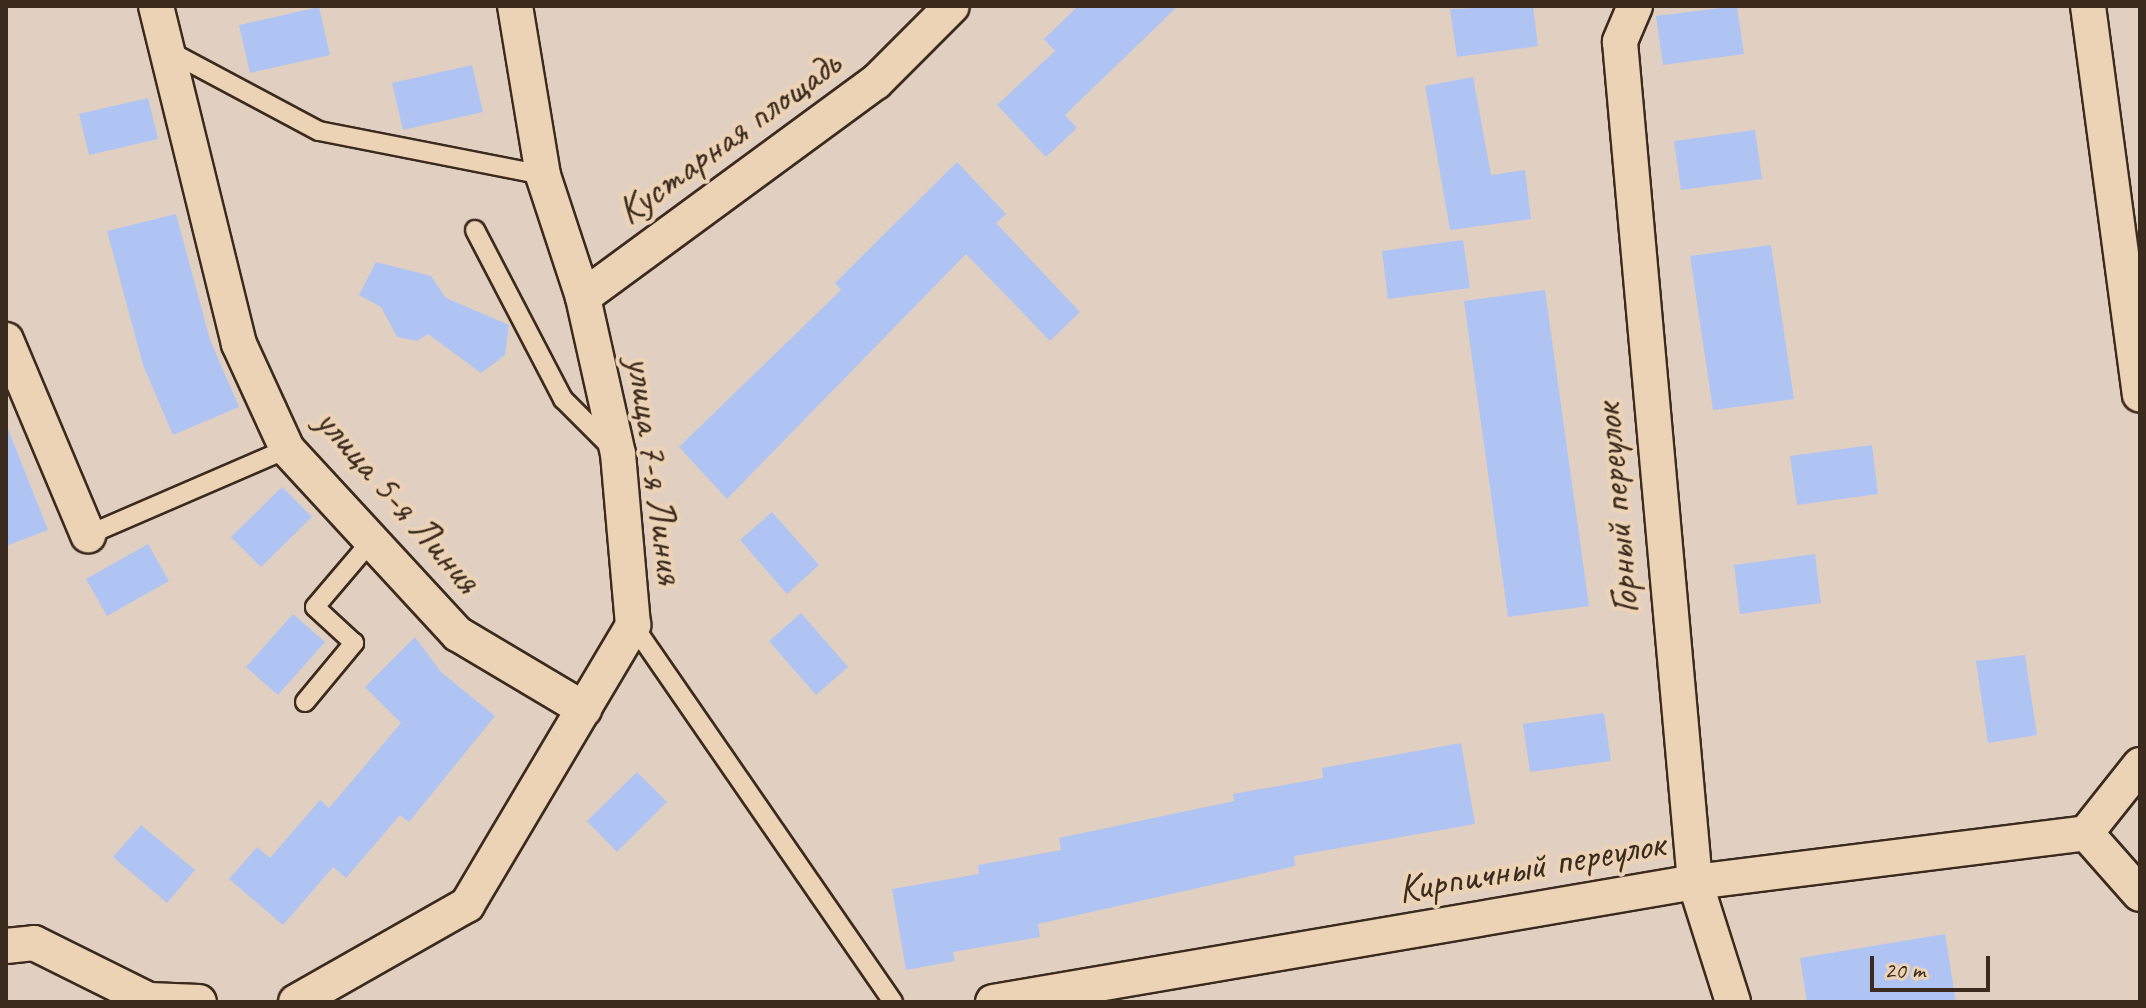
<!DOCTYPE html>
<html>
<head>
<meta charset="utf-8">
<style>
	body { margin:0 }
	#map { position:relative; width:2146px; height:1008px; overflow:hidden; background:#e1d0c1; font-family:Caveat,sans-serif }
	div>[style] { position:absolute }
	.building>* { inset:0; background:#afc4f3 }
	.roads { filter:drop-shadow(2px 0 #3b2a1e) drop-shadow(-2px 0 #3b2a1e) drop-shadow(0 2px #3b2a1e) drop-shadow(0 -2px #3b2a1e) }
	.lane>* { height:18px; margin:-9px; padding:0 9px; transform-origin:9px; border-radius:9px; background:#edd3b5 }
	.street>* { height:34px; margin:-17px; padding:0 17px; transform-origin:17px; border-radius:17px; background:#edd3b5 }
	span { translate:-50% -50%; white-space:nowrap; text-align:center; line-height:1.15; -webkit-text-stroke:8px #edd3b5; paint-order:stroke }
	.street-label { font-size:40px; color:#3b2a1e }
	.frame { position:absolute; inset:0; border:8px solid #3b2a1e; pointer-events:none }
	.scale { position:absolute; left:1870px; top:956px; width:120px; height:36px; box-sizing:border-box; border:4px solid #3b2a1e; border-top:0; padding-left:10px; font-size:24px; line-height:28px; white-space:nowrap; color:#3b2a1e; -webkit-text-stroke:6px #edd3b5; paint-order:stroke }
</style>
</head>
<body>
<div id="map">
	<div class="building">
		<i style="clip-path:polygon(1078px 6px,1178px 6px,1065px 115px,1077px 128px,1046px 157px,997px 105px,1055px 51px,1044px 39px)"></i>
		<i style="clip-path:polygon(1533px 6px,1538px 46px,1457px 57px,1450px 9px)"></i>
		<i style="clip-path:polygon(1737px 6px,1744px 54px,1663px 65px,1656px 16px)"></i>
		<i style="clip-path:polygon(319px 7px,330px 55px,250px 73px,239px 25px)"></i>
		<i style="clip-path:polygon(472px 65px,483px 112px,403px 130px,392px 83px)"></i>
		<i style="clip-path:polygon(1473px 77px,1491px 175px,1525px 170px,1531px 219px,1450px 230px,1425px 86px)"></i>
		<i style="clip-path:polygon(148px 98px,158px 139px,89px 155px,79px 114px)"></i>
		<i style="clip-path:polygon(1755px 130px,1762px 179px,1681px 190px,1674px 141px)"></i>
		<i style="clip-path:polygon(957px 162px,1006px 214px,996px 223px,1080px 312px,1050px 341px,966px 254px,727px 499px,679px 447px,841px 290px,835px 283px)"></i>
		<i style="clip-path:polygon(176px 214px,210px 340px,239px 407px,173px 435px,143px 365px,107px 231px)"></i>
		<i style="clip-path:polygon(1463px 240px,1470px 288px,1388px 299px,1382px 251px)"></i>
		<i style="clip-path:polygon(1771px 245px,1794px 399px,1713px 410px,1690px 256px)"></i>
		<i style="clip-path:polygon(376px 262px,431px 276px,446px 298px,509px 325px,505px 355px,481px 373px,428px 334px,417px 341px,397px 337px,381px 307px,359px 295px)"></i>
		<i style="clip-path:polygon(1545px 290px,1589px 606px,1508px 617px,1464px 301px)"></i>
		<i style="clip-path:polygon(8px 429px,48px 530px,6px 546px,6px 430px)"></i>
		<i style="clip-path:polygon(1872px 445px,1878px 494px,1797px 505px,1790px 456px)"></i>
		<i style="clip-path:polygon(282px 487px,312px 517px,261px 567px,231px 537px)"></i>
		<i style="clip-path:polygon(772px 512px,819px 565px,787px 594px,740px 540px)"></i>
		<i style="clip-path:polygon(148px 544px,169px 581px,107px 616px,86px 579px)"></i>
		<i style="clip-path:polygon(1815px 554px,1821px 603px,1740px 614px,1734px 565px)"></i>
		<i style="clip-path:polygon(801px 613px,848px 667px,816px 695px,769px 641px)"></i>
		<i style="clip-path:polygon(293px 614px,325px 642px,278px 695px,246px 667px)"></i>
		<i style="clip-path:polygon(415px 637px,441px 672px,495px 716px,409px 822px,400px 815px,346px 878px,333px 867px,283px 925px,229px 879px,257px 847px,270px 858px,320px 800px,329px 808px,401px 723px,365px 687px)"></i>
		<i style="clip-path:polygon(2025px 655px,2037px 735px,1988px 743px,1976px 661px)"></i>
		<i style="clip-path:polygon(1604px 713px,1611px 761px,1530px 772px,1523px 724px)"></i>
		<i style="clip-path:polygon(1461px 743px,1475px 824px,1294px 856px,1295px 866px,1038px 924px,1040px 937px,953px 952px,955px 961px,906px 970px,892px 889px,979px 874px,978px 865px,1061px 850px,1059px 838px,1234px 801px,1233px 794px,1323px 778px,1322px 768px)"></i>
		<i style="clip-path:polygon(637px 772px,667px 802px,617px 852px,587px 821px)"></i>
		<i style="clip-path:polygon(141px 825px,195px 870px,167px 903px,113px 857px)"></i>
		<i style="clip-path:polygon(1945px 934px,1956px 1002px,1807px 1002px,1800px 958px)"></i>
	</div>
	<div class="roads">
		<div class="lane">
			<i style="left:167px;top:50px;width:172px;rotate:28.1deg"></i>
			<i style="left:319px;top:131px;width:228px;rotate:11.1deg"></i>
			<i style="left:475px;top:230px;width:191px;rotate:62.5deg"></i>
			<i style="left:563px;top:399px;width:71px;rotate:45deg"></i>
			<i style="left:88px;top:535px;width:217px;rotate:-23.4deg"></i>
			<i style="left:633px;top:625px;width:458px;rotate:55.4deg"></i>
			<i style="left:305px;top:702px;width:77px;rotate:-50.3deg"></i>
			<i style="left:354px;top:643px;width:53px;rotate:-137.3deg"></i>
			<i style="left:315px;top:607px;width:88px;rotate:-49.6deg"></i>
		</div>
		<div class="street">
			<i style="left:156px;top:6px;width:348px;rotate:76.2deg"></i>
			<i style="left:239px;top:344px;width:115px;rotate:65.4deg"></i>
			<i style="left:287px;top:449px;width:252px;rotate:47.3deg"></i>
			<i style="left:458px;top:634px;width:147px;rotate:30.8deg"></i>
			<i style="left:1635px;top:6px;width:39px;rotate:113deg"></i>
			<i style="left:1620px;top:42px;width:843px;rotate:84.9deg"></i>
			<i style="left:1695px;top:882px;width:126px;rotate:72.4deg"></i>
			<i style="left:2088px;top:6px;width:392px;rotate:82.4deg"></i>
			<i style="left:583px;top:297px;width:363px;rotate:-36.3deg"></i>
			<i style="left:876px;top:82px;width:107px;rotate:-45deg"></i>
			<i style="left:6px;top:340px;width:212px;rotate:67.2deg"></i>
			<i style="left:2086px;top:833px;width:87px;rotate:-51.5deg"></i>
			<i style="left:2086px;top:833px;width:81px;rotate:48.5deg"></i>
			<i style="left:6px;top:946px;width:28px;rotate:-6deg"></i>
			<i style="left:34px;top:943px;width:128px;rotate:26.4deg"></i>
			<i style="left:149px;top:1000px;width:50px;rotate:2.3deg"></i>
			<i style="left:296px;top:1002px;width:197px;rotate:-29.6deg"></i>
			<i style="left:467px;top:905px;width:326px;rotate:-59.3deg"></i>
			<i style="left:633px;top:625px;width:172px;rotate:-95deg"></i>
			<i style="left:618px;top:454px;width:161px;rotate:-102.6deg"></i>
			<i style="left:583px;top:297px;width:128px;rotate:-108.2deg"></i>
			<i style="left:543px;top:175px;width:171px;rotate:-99.4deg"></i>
			<i style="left:993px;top:1002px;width:712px;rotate:-9.7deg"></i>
			<i style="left:1695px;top:882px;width:394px;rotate:-7.1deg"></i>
		</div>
	</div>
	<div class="street-label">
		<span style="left:728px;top:137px;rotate:-36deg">Кустарная площадь</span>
		<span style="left:656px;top:470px;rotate:82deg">улица 7-я Линия</span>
		<span style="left:399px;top:500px;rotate:49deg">улица 5-я Линия</span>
		<span style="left:1616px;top:509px;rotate:-95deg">Горный переулок</span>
		<span style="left:1531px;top:866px;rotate:-10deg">Кирпичный переулок</span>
	</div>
	<div class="frame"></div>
	<div class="scale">20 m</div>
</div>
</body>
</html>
